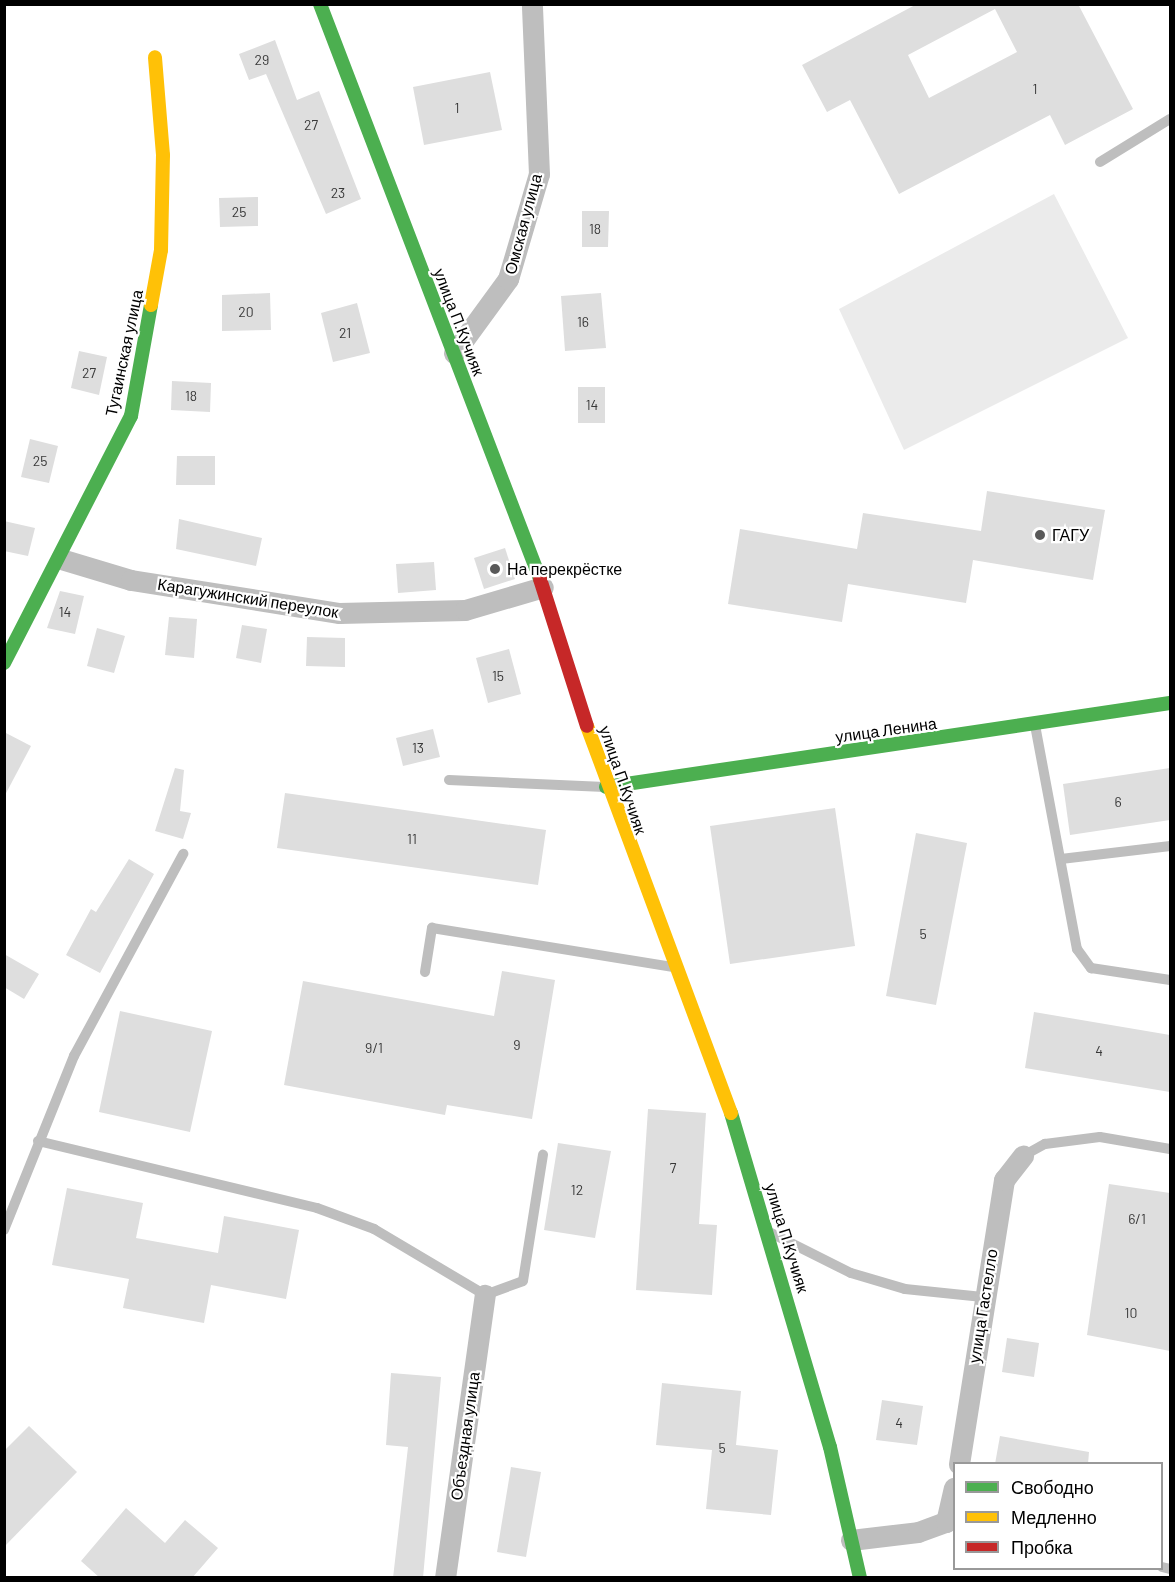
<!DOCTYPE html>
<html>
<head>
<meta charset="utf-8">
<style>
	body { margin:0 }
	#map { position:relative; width:1175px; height:1582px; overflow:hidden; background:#fff; font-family:Barlow,sans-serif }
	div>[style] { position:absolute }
	.green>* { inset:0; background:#ebebeb }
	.building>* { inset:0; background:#dedede }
	.lane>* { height:10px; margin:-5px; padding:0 5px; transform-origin:5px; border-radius:5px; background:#bebebe }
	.street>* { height:21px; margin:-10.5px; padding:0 10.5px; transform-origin:10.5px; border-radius:10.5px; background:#bebebe }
	.fast>* { height:14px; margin:-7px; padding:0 7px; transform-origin:7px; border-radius:7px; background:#4caf50 }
	.slow>* { height:14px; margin:-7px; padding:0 7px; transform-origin:7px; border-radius:7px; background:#ffc107 }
	.jam>* { height:14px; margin:-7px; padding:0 7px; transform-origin:7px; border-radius:7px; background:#c62828 }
	.dots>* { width:16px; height:16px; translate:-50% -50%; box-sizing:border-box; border:3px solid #fff; border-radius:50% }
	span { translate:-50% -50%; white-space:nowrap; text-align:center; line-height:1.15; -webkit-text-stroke:4.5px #fff; paint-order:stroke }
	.number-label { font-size:14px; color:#383838 }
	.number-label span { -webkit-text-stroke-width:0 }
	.street-label { font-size:16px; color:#000 }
	.poi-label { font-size:16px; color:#000 }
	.left { translate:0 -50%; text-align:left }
	.frame { position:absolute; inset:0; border:6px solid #000; pointer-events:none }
	.legend { position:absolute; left:953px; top:1462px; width:210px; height:108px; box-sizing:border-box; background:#fff; border:2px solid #999; margin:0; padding:8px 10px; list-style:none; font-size:18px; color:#000 }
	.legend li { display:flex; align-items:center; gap:12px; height:30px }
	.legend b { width:30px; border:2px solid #999 }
</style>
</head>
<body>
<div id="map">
	<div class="green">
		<i style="clip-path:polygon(1054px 194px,1128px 338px,904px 450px,839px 309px)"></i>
	</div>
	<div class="building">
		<i style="clip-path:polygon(evenodd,917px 4px,1078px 4px,1133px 109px,1065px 145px,1050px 115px,899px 194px,850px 100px,827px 112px,802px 65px,917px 4px,995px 9px,1017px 52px,929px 98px,908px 55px,995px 9px)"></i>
		<i style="clip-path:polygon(275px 40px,297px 100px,319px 91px,361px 199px,326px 214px,266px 74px,249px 80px,239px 54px)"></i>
		<i style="clip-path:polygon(490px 72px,502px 130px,424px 145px,413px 87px)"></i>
		<i style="clip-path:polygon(258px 197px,258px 226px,220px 227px,219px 198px)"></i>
		<i style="clip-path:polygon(582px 211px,609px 211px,608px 247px,582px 247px)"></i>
		<i style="clip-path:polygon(270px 293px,271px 330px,222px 331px,222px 295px)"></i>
		<i style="clip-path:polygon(601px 293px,606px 348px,565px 351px,561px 296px)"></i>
		<i style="clip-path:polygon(357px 303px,370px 353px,333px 362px,321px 313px)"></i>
		<i style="clip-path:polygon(79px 351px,107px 357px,99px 395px,71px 388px)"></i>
		<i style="clip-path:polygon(172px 381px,211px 383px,210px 412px,171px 410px)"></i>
		<i style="clip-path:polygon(578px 387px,605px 387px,605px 423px,578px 423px)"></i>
		<i style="clip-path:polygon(30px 439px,58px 446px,49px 483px,21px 477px)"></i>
		<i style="clip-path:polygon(177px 456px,215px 456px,215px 485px,176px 485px)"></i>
		<i style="clip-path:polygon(987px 491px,1105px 510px,1093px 580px,973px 560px,966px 603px,848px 584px,842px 622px,728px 604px,740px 529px,857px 549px,863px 513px,981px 531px)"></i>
		<i style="clip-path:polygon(179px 519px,262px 538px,256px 566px,176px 549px)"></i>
		<i style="clip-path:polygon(4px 521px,35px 528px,28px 556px,4px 551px)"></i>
		<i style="clip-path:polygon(505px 548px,515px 579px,484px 589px,474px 558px)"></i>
		<i style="clip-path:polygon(434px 562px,436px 590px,398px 593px,396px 564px)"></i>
		<i style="clip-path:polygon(60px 591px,84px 596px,75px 634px,47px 628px)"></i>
		<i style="clip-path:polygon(169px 617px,197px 619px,194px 658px,165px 655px)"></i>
		<i style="clip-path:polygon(242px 625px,267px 629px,261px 663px,236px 658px)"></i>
		<i style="clip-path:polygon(97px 628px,125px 636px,114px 673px,87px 666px)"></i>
		<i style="clip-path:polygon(307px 637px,345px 638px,345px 667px,306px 666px)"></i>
		<i style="clip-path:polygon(509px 649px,521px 694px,488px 703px,476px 658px)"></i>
		<i style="clip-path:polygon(433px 729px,440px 757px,403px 766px,396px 738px)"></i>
		<i style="clip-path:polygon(4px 732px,31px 746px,4px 797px)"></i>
		<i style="clip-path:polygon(175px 768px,184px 770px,180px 811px,191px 813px,183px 839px,155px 831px)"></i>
		<i style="clip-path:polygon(1170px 768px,1170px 820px,1070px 835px,1063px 784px)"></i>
		<i style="clip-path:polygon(285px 793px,546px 830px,538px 885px,277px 848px)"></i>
		<i style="clip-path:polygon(835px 808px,855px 946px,730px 964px,710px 826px)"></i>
		<i style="clip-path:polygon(916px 833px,967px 843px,936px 1005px,886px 996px)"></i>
		<i style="clip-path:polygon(129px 859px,154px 874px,100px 973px,66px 955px,91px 909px,96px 912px)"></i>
		<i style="clip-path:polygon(4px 954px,39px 974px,24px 999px,4px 987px)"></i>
		<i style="clip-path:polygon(502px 971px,555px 980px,532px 1119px,447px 1105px,445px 1115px,284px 1085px,303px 981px,494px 1016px)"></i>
		<i style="clip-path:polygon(120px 1011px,212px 1031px,190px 1132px,99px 1112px)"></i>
		<i style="clip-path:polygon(1034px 1012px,1170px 1035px,1170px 1092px,1025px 1068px)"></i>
		<i style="clip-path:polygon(648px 1109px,706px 1113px,699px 1224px,717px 1225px,712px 1295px,636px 1290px)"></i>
		<i style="clip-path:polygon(558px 1143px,611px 1151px,595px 1238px,544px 1230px)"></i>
		<i style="clip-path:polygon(1109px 1184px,1170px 1193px,1170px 1351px,1087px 1335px)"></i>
		<i style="clip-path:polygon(67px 1188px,143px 1203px,136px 1238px,218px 1253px,224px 1216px,299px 1230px,286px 1299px,211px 1285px,204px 1323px,123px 1308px,129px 1279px,52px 1265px)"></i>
		<i style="clip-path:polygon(1007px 1338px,1039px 1343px,1034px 1377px,1002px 1372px)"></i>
		<i style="clip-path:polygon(391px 1373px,441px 1377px,423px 1578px,393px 1578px,408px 1447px,386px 1445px)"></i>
		<i style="clip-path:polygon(662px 1383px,741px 1391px,736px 1445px,778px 1450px,771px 1515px,706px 1509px,712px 1450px,656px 1445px)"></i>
		<i style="clip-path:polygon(882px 1400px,923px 1406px,917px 1445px,876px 1440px)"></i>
		<i style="clip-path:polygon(29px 1426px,77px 1472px,4px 1547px,4px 1451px)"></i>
		<i style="clip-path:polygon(1000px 1436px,1089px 1452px,1088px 1464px,995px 1464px)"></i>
		<i style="clip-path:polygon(511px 1467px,541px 1472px,526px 1557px,497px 1552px)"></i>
		<i style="clip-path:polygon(126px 1508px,165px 1543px,185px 1520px,218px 1548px,192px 1578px,100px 1578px,81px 1561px)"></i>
	</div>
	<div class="lane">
		<i style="left:1100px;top:162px;width:82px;rotate:-31.6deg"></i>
		<i style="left:1035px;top:725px;width:228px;rotate:79.4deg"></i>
		<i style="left:1077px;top:949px;width:24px;rotate:54deg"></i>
		<i style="left:1091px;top:968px;width:80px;rotate:8.6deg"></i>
		<i style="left:449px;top:780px;width:156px;rotate:2.6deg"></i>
		<i style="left:1061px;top:859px;width:110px;rotate:-6.8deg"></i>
		<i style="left:425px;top:972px;width:45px;rotate:-81deg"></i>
		<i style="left:432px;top:928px;width:243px;rotate:9.2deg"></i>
		<i style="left:38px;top:1141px;width:287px;rotate:13.5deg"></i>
		<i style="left:317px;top:1208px;width:61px;rotate:20.2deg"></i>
		<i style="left:374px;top:1229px;width:129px;rotate:30.7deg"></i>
		<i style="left:485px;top:1295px;width:40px;rotate:-20.2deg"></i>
		<i style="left:523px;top:1281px;width:128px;rotate:-81deg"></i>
		<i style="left:1023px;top:1156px;width:25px;rotate:-29deg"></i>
		<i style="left:1045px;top:1144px;width:55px;rotate:-7.3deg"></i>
		<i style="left:1100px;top:1137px;width:71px;rotate:9.7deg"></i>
		<i style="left:4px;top:1230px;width:188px;rotate:-68.1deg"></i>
		<i style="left:74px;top:1056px;width:230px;rotate:-61.6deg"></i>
		<i style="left:771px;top:1233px;width:89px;rotate:26.6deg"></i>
		<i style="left:851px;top:1273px;width:56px;rotate:16.5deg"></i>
		<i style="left:905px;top:1289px;width:78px;rotate:5.9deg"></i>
		<i style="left:1162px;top:1567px;width:8px;rotate:14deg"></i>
	</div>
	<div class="street">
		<i style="left:454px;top:353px;width:92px;rotate:-53.9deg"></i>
		<i style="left:508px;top:279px;width:109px;rotate:-73.6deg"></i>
		<i style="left:539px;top:174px;width:170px;rotate:-92.4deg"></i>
		<i style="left:61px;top:559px;width:73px;rotate:16.7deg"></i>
		<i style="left:131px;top:580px;width:211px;rotate:9deg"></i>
		<i style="left:339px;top:613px;width:126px;rotate:-1.4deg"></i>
		<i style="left:465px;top:610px;width:81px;rotate:-16.4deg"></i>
		<i style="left:959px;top:1464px;width:288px;rotate:-81deg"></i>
		<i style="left:1004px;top:1180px;width:31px;rotate:-52deg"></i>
		<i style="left:851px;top:1540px;width:67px;rotate:-6.8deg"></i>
		<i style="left:918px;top:1532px;width:30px;rotate:-20deg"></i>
		<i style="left:946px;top:1522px;width:35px;rotate:-77deg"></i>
		<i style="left:445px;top:1578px;width:286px;rotate:-82deg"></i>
	</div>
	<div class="fast">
		<i style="left:320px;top:4px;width:616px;rotate:69.06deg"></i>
		<i style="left:4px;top:663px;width:278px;rotate:-62.8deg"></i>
		<i style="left:131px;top:416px;width:113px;rotate:-79.8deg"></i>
		<i style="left:606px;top:787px;width:570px;rotate:-8.47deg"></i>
		<i style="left:731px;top:1113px;width:348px;rotate:73.5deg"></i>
		<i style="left:830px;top:1447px;width:134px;rotate:77.1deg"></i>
	</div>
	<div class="slow">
		<i style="left:151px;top:305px;width:56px;rotate:-79.7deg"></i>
		<i style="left:161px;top:250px;width:95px;rotate:-88.8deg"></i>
		<i style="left:163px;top:155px;width:98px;rotate:-94.7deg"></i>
		<i style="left:587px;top:726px;width:413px;rotate:69.6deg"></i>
	</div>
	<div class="jam">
		<i style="left:540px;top:579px;width:154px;rotate:72.3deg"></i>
	</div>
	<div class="dots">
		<i style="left:1040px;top:535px;background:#595959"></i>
		<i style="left:495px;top:569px;background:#595959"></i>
	</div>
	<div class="number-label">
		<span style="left:262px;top:60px">29</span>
		<span style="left:1035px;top:89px">1</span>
		<span style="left:457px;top:108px">1</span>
		<span style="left:311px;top:125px">27</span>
		<span style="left:338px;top:193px">23</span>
		<span style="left:239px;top:212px">25</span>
		<span style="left:595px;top:229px">18</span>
		<span style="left:246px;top:312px">20</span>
		<span style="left:583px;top:322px">16</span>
		<span style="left:345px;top:333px">21</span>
		<span style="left:89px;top:373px">27</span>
		<span style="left:191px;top:396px">18</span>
		<span style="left:592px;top:405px">14</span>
		<span style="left:40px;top:461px">25</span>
		<span style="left:65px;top:612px">14</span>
		<span style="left:498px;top:676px">15</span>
		<span style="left:418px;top:748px">13</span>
		<span style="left:1118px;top:802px">6</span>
		<span style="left:412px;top:839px">11</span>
		<span style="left:923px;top:934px">5</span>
		<span style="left:517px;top:1045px">9</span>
		<span style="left:374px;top:1048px">9/1</span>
		<span style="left:1099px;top:1051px">4</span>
		<span style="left:673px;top:1168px">7</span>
		<span style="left:577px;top:1190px">12</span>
		<span style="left:1137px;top:1219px">6/1</span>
		<span style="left:1131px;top:1313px">10</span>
		<span style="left:899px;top:1423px">4</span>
		<span style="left:722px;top:1448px">5</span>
	</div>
	<div class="street-label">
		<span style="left:523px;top:224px;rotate:-75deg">Омская улица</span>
		<span style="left:459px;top:322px;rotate:69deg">улица П.Кучияк</span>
		<span style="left:124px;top:353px;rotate:-78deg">Тугаинская улица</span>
		<span style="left:248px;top:598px;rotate:9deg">Карагужинский переулок</span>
		<span style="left:886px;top:730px;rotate:-8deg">улица Ленина</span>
		<span style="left:623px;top:780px;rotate:71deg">улица П.Кучияк</span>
		<span style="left:787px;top:1238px;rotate:73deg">улица П.Кучияк</span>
		<span style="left:983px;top:1306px;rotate:-81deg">улица Гастелло</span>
		<span style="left:465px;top:1436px;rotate:-82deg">Объездная улица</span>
	</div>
	<div class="poi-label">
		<span class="left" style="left:1052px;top:535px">ГАГУ</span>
		<span class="left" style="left:507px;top:569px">На перекрёстке</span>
	</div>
	<div class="frame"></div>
	<ul class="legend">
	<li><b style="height:8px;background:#4caf50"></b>Свободно</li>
	<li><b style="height:8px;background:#ffc107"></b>Медленно</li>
	<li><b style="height:8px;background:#c62828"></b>Пробка</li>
	</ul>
</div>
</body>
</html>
